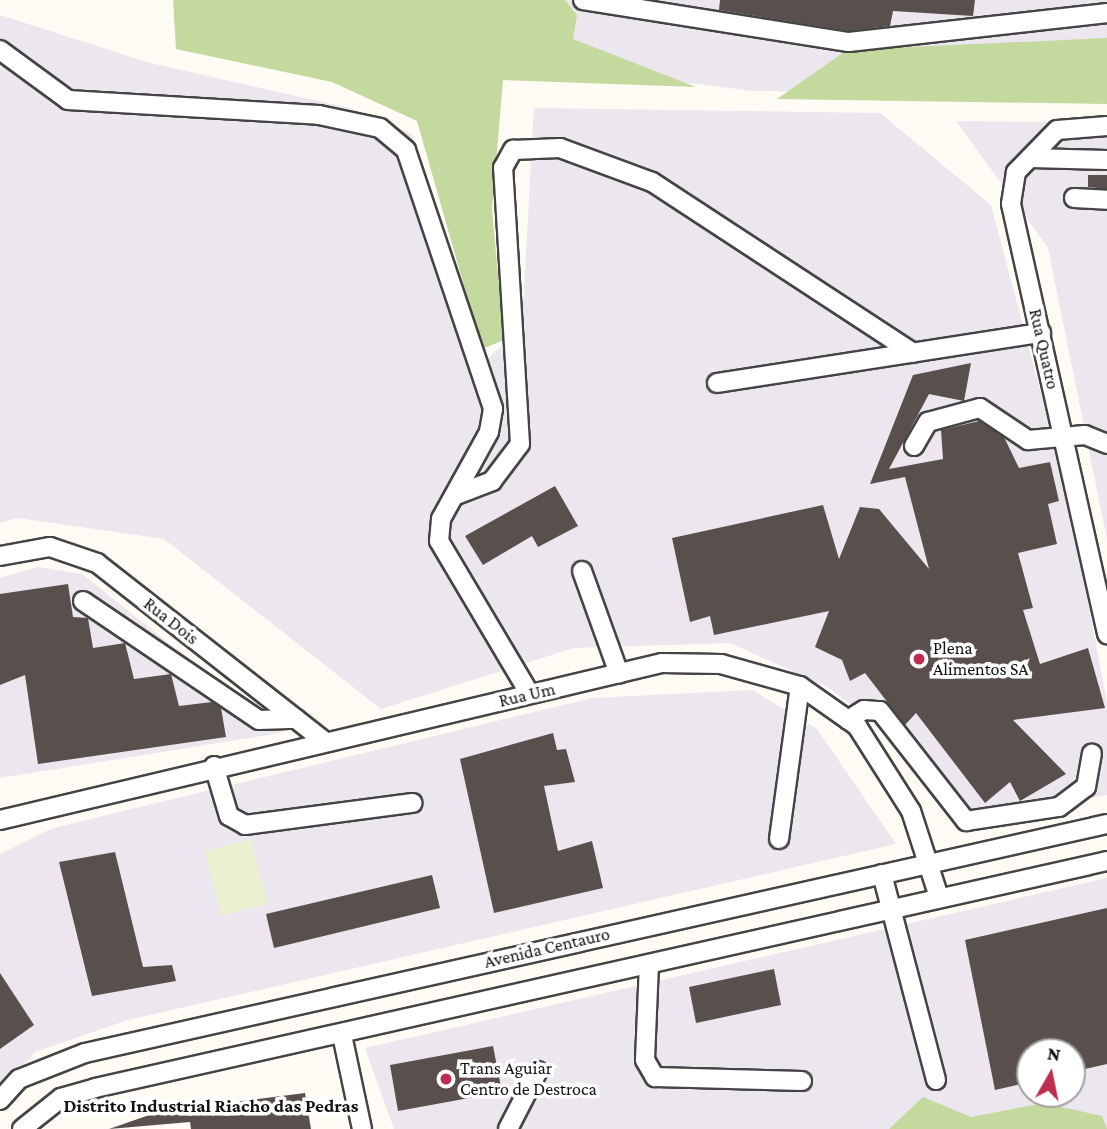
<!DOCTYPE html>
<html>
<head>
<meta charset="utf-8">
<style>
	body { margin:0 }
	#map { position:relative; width:1107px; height:1129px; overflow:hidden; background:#fefbf5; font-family:"Crimson Pro",serif }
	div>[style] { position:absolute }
	.industrial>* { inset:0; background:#ece6ee }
	.forest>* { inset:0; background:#c4d99e }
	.pitch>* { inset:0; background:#ebf0d0 }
	.building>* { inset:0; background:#594f4d }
	.roads { filter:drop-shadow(2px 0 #444) drop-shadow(-2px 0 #444) drop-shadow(0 2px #444) drop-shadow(0 -2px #444) }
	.minor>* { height:18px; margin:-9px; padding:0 9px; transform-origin:9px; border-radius:9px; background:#fff }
	.dots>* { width:19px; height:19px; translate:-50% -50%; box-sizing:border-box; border:4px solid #fff; border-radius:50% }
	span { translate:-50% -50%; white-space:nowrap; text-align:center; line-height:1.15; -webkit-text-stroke:7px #fff; paint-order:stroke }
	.street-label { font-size:18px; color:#111 }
	.poi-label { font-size:18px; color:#111 }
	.left { translate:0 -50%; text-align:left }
	.neighbourhood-label { font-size:19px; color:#111; font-weight:700 }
	.north { position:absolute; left:1016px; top:1038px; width:70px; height:70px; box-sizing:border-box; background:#fff; border:2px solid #a0a0a0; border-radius:50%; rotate:9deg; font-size:19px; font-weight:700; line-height:28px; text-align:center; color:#111 }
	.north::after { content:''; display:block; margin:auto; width:24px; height:32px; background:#bc2d50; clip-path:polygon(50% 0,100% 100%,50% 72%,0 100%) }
</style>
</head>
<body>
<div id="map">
	<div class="industrial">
		<i style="clip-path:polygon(558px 0,1107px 0,1107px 93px,753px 91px,586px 70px)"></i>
		<i style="clip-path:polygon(0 15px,150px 63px,350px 108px,412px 134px,484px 362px,522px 327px,534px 108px,880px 113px,991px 205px,1068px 496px,1107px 703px,1107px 795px,967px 819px,901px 741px,827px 687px,730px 643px,574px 648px,381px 709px,164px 539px,17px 518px,0 523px)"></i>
		<i style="clip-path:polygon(956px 121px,1107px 123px,1107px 540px,1048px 248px)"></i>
		<i style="clip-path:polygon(38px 567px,82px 574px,281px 733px,0 778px,0 578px)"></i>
		<i style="clip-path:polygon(752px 690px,817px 729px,896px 844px,128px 1020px,35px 1052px,0 1092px,0 854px,53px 828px,592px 698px)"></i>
		<i style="clip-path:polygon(evenodd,1107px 878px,1107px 1129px,394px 1129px,365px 1048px,1107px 878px,1030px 1052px,1072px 1052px,1072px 1094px,1030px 1094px,1030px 1052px)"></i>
	</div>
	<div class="forest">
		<i style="clip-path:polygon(173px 0,565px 0,577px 15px,573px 39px,696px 87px,503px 80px,492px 209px,504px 340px,482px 349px,417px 121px,332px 82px,176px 49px)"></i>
		<i style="clip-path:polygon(1107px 38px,1107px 104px,777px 99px,847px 50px)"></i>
		<i style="clip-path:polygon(923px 1097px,971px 1117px,1044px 1103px,1102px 1116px,1107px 1129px,889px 1129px)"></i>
	</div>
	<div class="pitch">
		<i style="clip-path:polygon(251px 840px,267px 904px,221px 916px,205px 851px)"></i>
	</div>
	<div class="building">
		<i style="clip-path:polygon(720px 0,975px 0,973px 16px,893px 11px,890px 26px,849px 31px,719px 10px)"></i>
		<i style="clip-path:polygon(1088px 175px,1107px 175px,1107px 189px,1088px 187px)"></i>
		<i style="clip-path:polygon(971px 363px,964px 401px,929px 394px,889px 469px,943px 459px,941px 430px,979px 421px,1004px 437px,1019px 468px,1050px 462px,1059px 501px,1048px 504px,1057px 544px,1018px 553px,1033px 608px,1023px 610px,1040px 664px,1088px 648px,1105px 708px,1013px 720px,1066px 774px,1020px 801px,1010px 782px,985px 803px,916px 713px,905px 725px,865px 673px,850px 681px,842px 660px,815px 647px,829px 611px,714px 635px,710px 616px,690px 622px,672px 538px,823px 505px,839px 559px,860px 507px,879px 509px,929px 569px,905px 477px,870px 484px,913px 375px)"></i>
		<i style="clip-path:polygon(555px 486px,578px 526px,538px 547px,532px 536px,483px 565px,465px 536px)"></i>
		<i style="clip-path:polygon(68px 584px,73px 617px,88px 618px,93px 648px,125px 643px,134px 679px,171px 674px,179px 706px,212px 702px,221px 708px,226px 737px,38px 764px,25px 675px,0 685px,0 594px)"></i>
		<i style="clip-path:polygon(553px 733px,557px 750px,566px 749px,575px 782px,544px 786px,558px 851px,592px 841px,603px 888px,494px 913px,460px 759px)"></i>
		<i style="clip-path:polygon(115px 852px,143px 967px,172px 965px,176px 981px,92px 996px,59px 862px)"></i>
		<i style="clip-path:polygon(432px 875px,440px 908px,274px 948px,266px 914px)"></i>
		<i style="clip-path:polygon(1107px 908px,1107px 1064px,1072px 1072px,1072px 1052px,1030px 1052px,1030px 1082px,995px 1090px,965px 940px)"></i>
		<i style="clip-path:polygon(774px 969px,781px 1005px,696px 1023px,689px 987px)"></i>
		<i style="clip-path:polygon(0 973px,34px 1025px,0 1049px)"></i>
		<i style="clip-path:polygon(493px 1046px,502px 1092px,398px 1111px,390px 1065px)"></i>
		<i style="clip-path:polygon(305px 1093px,311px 1129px,191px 1129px,190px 1122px,109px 1129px,158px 1112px)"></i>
	</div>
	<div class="roads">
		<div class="minor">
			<i style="left:583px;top:0;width:269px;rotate:9deg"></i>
			<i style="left:849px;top:42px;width:260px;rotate:-6.4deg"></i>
			<i style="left:0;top:50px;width:84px;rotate:36.3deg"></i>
			<i style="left:68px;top:100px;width:251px;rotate:3.4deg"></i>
			<i style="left:319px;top:115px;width:62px;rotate:12deg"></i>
			<i style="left:380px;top:128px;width:34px;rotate:40deg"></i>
			<i style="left:406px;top:150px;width:273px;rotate:71.4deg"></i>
			<i style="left:493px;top:409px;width:23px;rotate:100deg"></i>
			<i style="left:489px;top:432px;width:99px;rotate:118.9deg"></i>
			<i style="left:441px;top:519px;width:22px;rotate:95deg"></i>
			<i style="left:439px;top:541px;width:178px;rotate:59.3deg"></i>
			<i style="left:1107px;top:126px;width:50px;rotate:175.4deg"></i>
			<i style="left:1057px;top:130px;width:59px;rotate:134.3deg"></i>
			<i style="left:1016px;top:172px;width:32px;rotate:99deg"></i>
			<i style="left:1011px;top:204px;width:441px;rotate:77.4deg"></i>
			<i style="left:1030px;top:158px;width:77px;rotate:1.5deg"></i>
			<i style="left:1074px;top:198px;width:33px;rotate:3deg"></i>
			<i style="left:717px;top:383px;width:328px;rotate:-8.8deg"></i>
			<i style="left:914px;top:446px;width:28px;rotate:-60deg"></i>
			<i style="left:928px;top:422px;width:54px;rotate:-15.1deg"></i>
			<i style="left:980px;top:408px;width:58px;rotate:33.7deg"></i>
			<i style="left:1028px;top:440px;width:57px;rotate:-5deg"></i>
			<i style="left:1085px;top:435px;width:24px;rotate:22deg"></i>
			<i style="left:456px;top:495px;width:39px;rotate:-21deg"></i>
			<i style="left:492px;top:481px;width:46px;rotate:-52.9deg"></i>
			<i style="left:520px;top:444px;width:277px;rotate:-93.5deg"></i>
			<i style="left:503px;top:168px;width:21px;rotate:-61deg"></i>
			<i style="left:513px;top:150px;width:47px;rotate:-2.4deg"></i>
			<i style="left:560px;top:148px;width:98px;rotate:20.3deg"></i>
			<i style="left:652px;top:182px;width:312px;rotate:33.2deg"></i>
			<i style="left:0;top:556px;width:51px;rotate:-10.2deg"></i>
			<i style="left:50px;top:547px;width:50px;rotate:18.8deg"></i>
			<i style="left:97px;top:563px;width:288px;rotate:38.1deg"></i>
			<i style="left:582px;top:571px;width:109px;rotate:70.2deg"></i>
			<i style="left:83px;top:601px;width:212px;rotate:34.1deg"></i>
			<i style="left:259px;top:720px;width:37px;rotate:-2deg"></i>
			<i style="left:848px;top:720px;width:19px;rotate:-32deg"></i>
			<i style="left:864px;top:710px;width:16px;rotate:4deg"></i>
			<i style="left:880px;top:711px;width:140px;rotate:52deg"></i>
			<i style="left:966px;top:821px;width:94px;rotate:-8.6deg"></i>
			<i style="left:1059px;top:807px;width:34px;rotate:-37deg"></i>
			<i style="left:1086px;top:787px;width:34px;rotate:-80deg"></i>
			<i style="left:214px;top:766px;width:52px;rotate:73.3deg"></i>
			<i style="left:229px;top:816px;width:18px;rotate:29deg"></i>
			<i style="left:245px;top:825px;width:169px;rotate:-7.5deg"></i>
			<i style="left:0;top:820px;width:680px;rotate:-13.34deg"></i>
			<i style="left:662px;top:663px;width:59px;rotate:1deg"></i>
			<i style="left:721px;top:664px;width:82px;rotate:15.6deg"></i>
			<i style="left:800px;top:686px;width:70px;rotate:35.1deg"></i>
			<i style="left:857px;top:726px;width:101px;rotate:57.6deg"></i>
			<i style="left:911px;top:811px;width:90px;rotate:72deg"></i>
			<i style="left:779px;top:839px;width:154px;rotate:-82.2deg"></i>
			<i style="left:882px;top:874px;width:213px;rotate:75.3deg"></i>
			<i style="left:649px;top:964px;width:96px;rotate:92.4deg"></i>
			<i style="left:645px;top:1060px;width:20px;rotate:60deg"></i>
			<i style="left:655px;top:1077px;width:147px;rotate:1.6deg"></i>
			<i style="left:342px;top:1035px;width:96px;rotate:78deg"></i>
			<i style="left:0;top:1100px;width:28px;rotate:-48deg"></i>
			<i style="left:19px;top:1079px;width:71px;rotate:-21.5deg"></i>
			<i style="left:85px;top:1053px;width:1047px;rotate:-12.63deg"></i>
			<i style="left:22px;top:1129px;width:50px;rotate:-38.5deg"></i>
			<i style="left:61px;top:1098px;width:35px;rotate:-16deg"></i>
			<i style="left:95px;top:1088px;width:1037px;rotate:-12.64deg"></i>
			<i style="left:508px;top:1129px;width:65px;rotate:-62.7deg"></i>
		</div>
	</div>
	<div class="dots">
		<i style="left:919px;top:659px;background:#bc2d50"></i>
		<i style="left:446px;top:1079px;background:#bc2d50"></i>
	</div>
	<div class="street-label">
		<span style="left:1044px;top:349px;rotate:77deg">Rua Quatro</span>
		<span style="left:171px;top:621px;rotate:38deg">Rua Dois</span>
		<span style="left:527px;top:695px;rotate:-13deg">Rua Um</span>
		<span style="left:547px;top:948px;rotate:-13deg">Avenida Centauro</span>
	</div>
	<div class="poi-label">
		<span class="left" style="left:933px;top:659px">Plena<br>Alimentos SA</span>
		<span class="left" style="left:460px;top:1079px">Trans Aguiar<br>Centro de Destroca</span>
	</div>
	<div class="neighbourhood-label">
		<span style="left:211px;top:1106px">Distrito Industrial Riacho das Pedras</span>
	</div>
	<div class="north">N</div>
</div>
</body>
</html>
